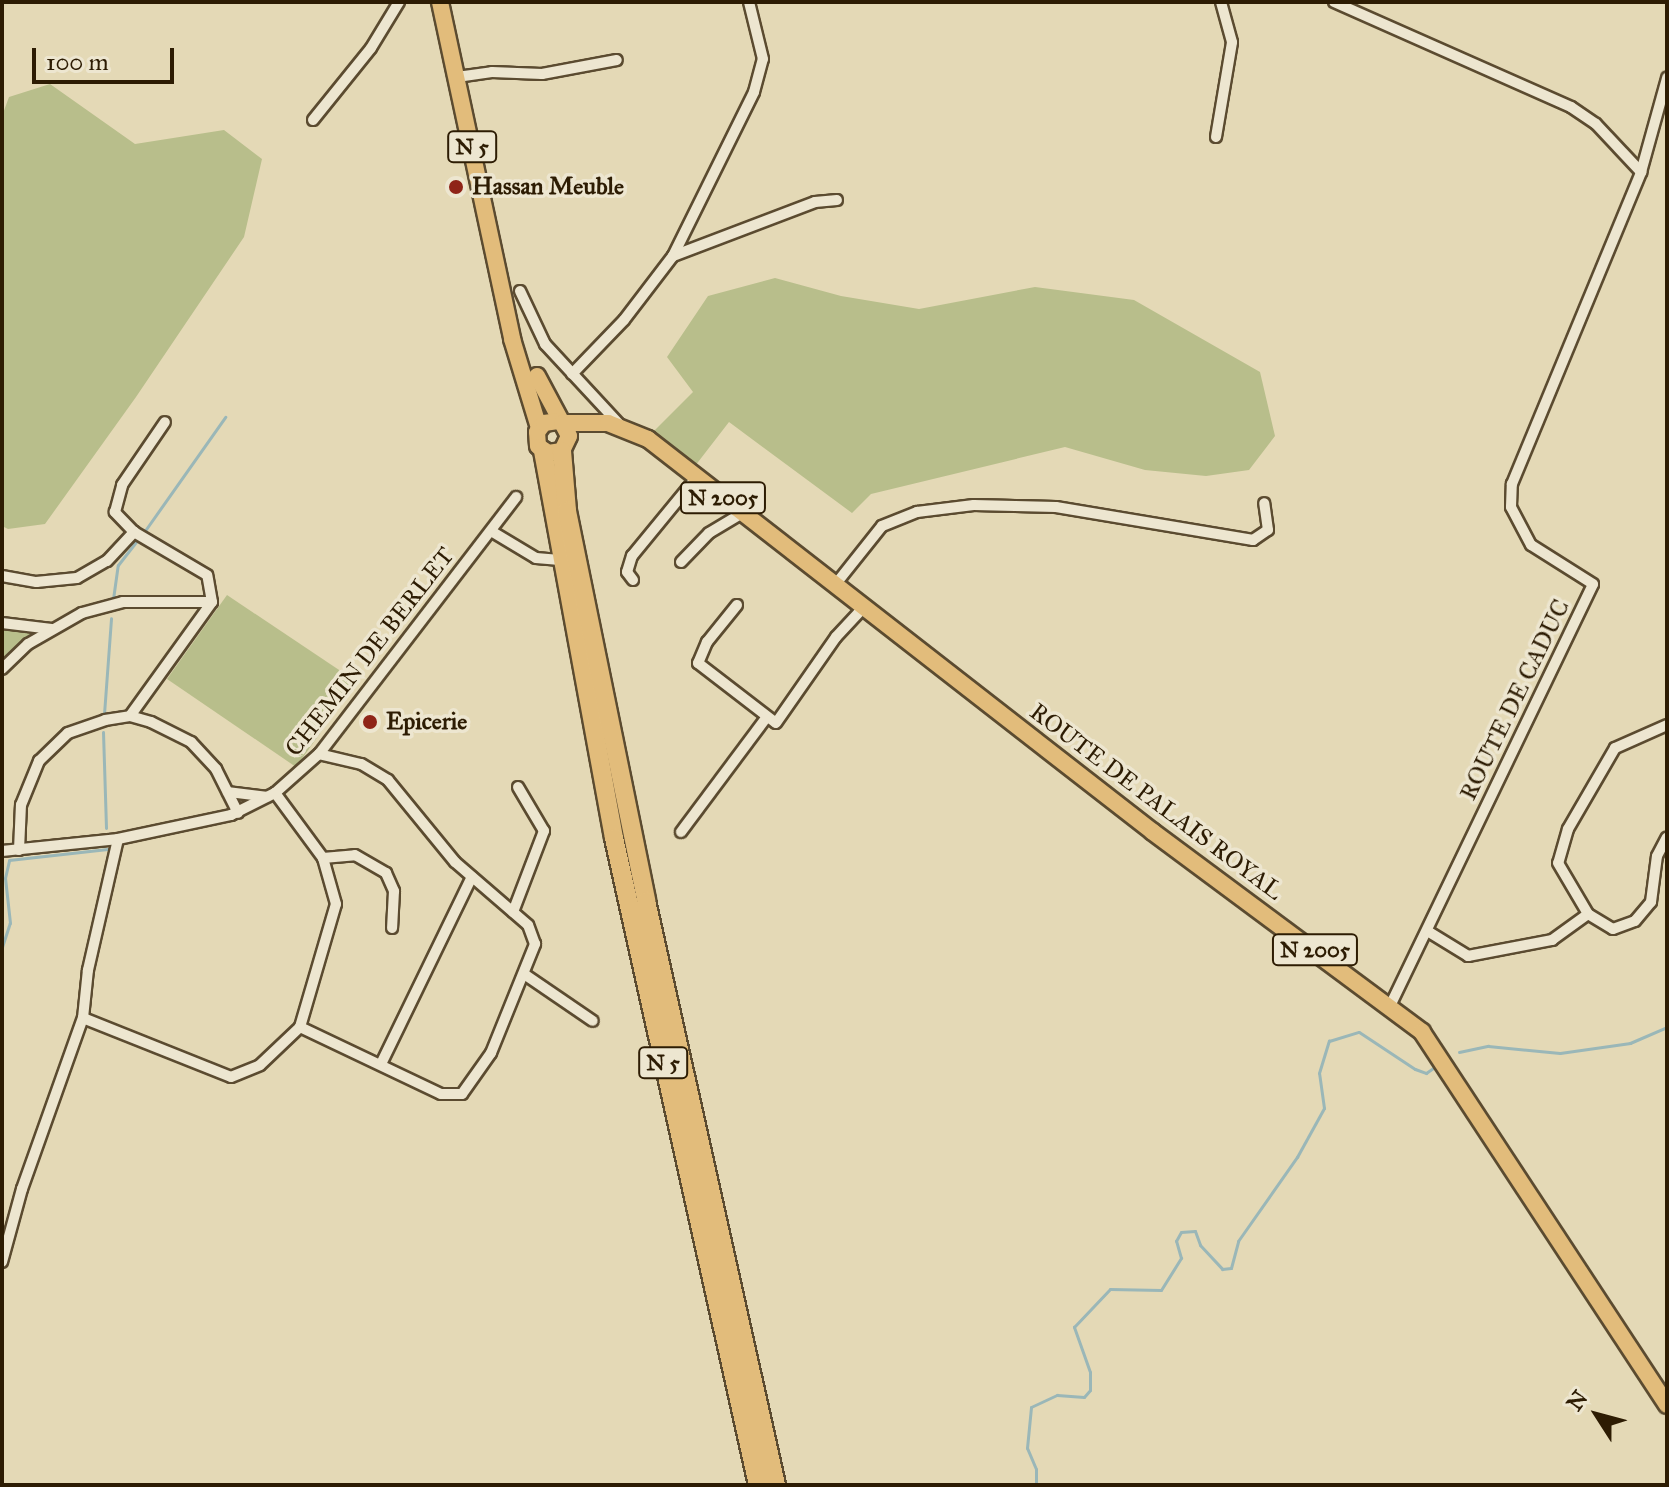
<!DOCTYPE html>
<html>
<head>
<meta charset="utf-8">
<style>
	body { margin:0 }
	#map { position:relative; width:1669px; height:1487px; overflow:hidden; background:#e4d9b6; font-family:"IM FELL Great Primer",serif }
	div>[style] { position:absolute }
	.green>* { inset:0; background:#b8be8b }
	.stream>* { height:3px; margin:-1.5px; padding:0 1.5px; transform-origin:1.5px; border-radius:1.5px; background:#9ab7b8 }
	.roads { filter:drop-shadow(2px 0 #5b4b30) drop-shadow(-2px 0 #5b4b30) drop-shadow(0 2px #5b4b30) drop-shadow(0 -2px #5b4b30) }
	.minor>* { height:10px; margin:-5px; padding:0 5px; transform-origin:5px; border-radius:5px; background:#ede6d0 }
	.primary>* { height:16px; margin:-8px; padding:0 8px; transform-origin:8px; border-radius:8px; background:#e2bc7b }
	.trunk>* { height:18px; margin:-9px; padding:0 9px; transform-origin:9px; border-radius:9px; background:#e2bc7b }
	.dots>* { width:22px; height:22px; translate:-50% -50%; box-sizing:border-box; border:4px solid #ede6d0; border-radius:50% }
	span { translate:-50% -50%; white-space:nowrap; text-align:center; line-height:1.15; -webkit-text-stroke:7px #ede6d0; paint-order:stroke }
	.shield-label span { padding:2px 6px; background:#ede6d0; border:2px solid; border-radius:6px; -webkit-text-stroke-width:0 }
	.shield-label { font-size:22px; color:#2d1c03; font-weight:700 }
	.poi-label { font-size:24px; color:#2d1c03; font-weight:700 }
	.left { translate:0 -50%; text-align:left }
	.street-label { font-size:24px; color:#2d1c03 }
	.frame { position:absolute; inset:0; border:4px solid #2d1c03; pointer-events:none }
	.north { position:absolute; left:1557px; top:1375px; width:80px; height:80px; -webkit-text-stroke:6px #ede6d0; paint-order:stroke; rotate:306deg; font-size:22px; font-weight:700; line-height:32px; text-align:center; color:#2d1c03 }
	.north::after { content:''; display:block; margin:auto; width:28px; height:36px; background:#2d1c03; clip-path:polygon(50% 0,100% 100%,50% 72%,0 100%) }
	.scale { position:absolute; left:32px; top:48px; width:142px; height:36px; box-sizing:border-box; border:4px solid #2d1c03; border-top:0; padding-left:10px; font-size:24px; line-height:28px; white-space:nowrap; color:#2d1c03; -webkit-text-stroke:6px #ede6d0; paint-order:stroke }
</style>
</head>
<body>
<div id="map">
	<div class="green">
		<i style="clip-path:polygon(50px 84px,135px 144px,224px 130px,262px 159px,244px 237px,136px 397px,45px 524px,8px 529px,2px 526px,2px 116px,9px 97px)"></i>
		<i style="clip-path:polygon(775px 278px,841px 296px,919px 309px,1035px 287px,1134px 300px,1260px 372px,1275px 436px,1249px 470px,1206px 476px,1145px 470px,1065px 447px,871px 494px,852px 513px,729px 422px,695px 466px,651px 434px,693px 392px,667px 357px,708px 296px)"></i>
		<i style="clip-path:polygon(227px 595px,357px 682px,296px 767px,167px 679px)"></i>
		<i style="clip-path:polygon(2px 629px,37px 634px,2px 660px)"></i>
	</div>
	<div class="stream">
		<i style="left:144px;top:532px;width:141px;rotate:-54.8deg"></i>
		<i style="left:113px;top:599px;width:34px;rotate:-82deg"></i>
		<i style="left:118px;top:565px;width:29px;rotate:-52deg"></i>
		<i style="left:104px;top:714px;width:96px;rotate:-85.8deg"></i>
		<i style="left:103px;top:732px;width:96px;rotate:88.2deg"></i>
		<i style="left:2px;top:947px;width:25px;rotate:-72deg"></i>
		<i style="left:10px;top:923px;width:45px;rotate:-96.3deg"></i>
		<i style="left:5px;top:878px;width:18px;rotate:-77deg"></i>
		<i style="left:9px;top:860px;width:99px;rotate:-6.4deg"></i>
		<i style="left:1459px;top:1052px;width:30px;rotate:-12deg"></i>
		<i style="left:1488px;top:1046px;width:72px;rotate:5.6deg"></i>
		<i style="left:1560px;top:1053px;width:71px;rotate:-8.1deg"></i>
		<i style="left:1630px;top:1043px;width:40px;rotate:-23.4deg"></i>
		<i style="left:1036px;top:1485px;width:16px;rotate:-90deg"></i>
		<i style="left:1036px;top:1469px;width:23px;rotate:-113deg"></i>
		<i style="left:1027px;top:1448px;width:41px;rotate:-84.4deg"></i>
		<i style="left:1031px;top:1407px;width:29px;rotate:-25deg"></i>
		<i style="left:1057px;top:1395px;width:27px;rotate:4deg"></i>
		<i style="left:1084px;top:1397px;width:9px;rotate:-49deg"></i>
		<i style="left:1090px;top:1390px;width:18px;rotate:-90deg"></i>
		<i style="left:1090px;top:1372px;width:48px;rotate:-109.6deg"></i>
		<i style="left:1074px;top:1327px;width:52px;rotate:-46.5deg"></i>
		<i style="left:1110px;top:1289px;width:51px;rotate:1.1deg"></i>
		<i style="left:1161px;top:1290px;width:38px;rotate:-58deg"></i>
		<i style="left:1181px;top:1258px;width:18px;rotate:-106deg"></i>
		<i style="left:1176px;top:1241px;width:10px;rotate:-61deg"></i>
		<i style="left:1181px;top:1232px;width:14px;rotate:-4deg"></i>
		<i style="left:1195px;top:1231px;width:15px;rotate:70deg"></i>
		<i style="left:1200px;top:1245px;width:33px;rotate:47deg"></i>
		<i style="left:1222px;top:1269px;width:9px;rotate:-6deg"></i>
		<i style="left:1231px;top:1268px;width:28px;rotate:-75deg"></i>
		<i style="left:1238px;top:1241px;width:103px;rotate:-54.9deg"></i>
		<i style="left:1297px;top:1157px;width:56px;rotate:-61.1deg"></i>
		<i style="left:1324px;top:1108px;width:35px;rotate:-98deg"></i>
		<i style="left:1319px;top:1073px;width:34px;rotate:-73deg"></i>
		<i style="left:1329px;top:1041px;width:31px;rotate:-17deg"></i>
		<i style="left:1359px;top:1032px;width:67px;rotate:33.5deg"></i>
		<i style="left:1415px;top:1069px;width:12px;rotate:20deg"></i>
		<i style="left:1426px;top:1073px;width:12px;rotate:-35deg"></i>
	</div>
	<div class="roads">
		<div class="minor">
			<i style="left:1334px;top:2px;width:259px;rotate:23.9deg"></i>
			<i style="left:1571px;top:107px;width:30px;rotate:34deg"></i>
			<i style="left:1596px;top:124px;width:66px;rotate:46.8deg"></i>
			<i style="left:457px;top:77px;width:35px;rotate:-8deg"></i>
			<i style="left:492px;top:72px;width:50px;rotate:2.3deg"></i>
			<i style="left:542px;top:74px;width:76px;rotate:-10.6deg"></i>
			<i style="left:313px;top:120px;width:92px;rotate:-51.1deg"></i>
			<i style="left:371px;top:48px;width:54px;rotate:-58.7deg"></i>
			<i style="left:1216px;top:137px;width:96px;rotate:-80.4deg"></i>
			<i style="left:1232px;top:42px;width:41px;rotate:-105.4deg"></i>
			<i style="left:673px;top:256px;width:152px;rotate:-20.8deg"></i>
			<i style="left:815px;top:202px;width:22px;rotate:-5deg"></i>
			<i style="left:520px;top:291px;width:59px;rotate:64.7deg"></i>
			<i style="left:545px;top:344px;width:112px;rotate:47.2deg"></i>
			<i style="left:572px;top:374px;width:75px;rotate:-46.1deg"></i>
			<i style="left:624px;top:320px;width:81px;rotate:-52.6deg"></i>
			<i style="left:673px;top:256px;width:183px;rotate:-63.7deg"></i>
			<i style="left:754px;top:92px;width:34px;rotate:-75deg"></i>
			<i style="left:763px;top:59px;width:59px;rotate:-103.8deg"></i>
			<i style="left:491px;top:531px;width:52px;rotate:31deg"></i>
			<i style="left:536px;top:558px;width:24px;rotate:5deg"></i>
			<i style="left:681px;top:562px;width:40px;rotate:-46deg"></i>
			<i style="left:709px;top:533px;width:39px;rotate:-31deg"></i>
			<i style="left:2px;top:576px;width:35px;rotate:10deg"></i>
			<i style="left:36px;top:582px;width:41px;rotate:-5.6deg"></i>
			<i style="left:77px;top:578px;width:34px;rotate:-30deg"></i>
			<i style="left:107px;top:561px;width:40px;rotate:-47deg"></i>
			<i style="left:633px;top:580px;width:10px;rotate:-127deg"></i>
			<i style="left:627px;top:572px;width:17px;rotate:-73deg"></i>
			<i style="left:632px;top:556px;width:102px;rotate:-50.6deg"></i>
			<i style="left:835px;top:585px;width:75px;rotate:-51.5deg"></i>
			<i style="left:882px;top:526px;width:38px;rotate:-22deg"></i>
			<i style="left:917px;top:512px;width:57px;rotate:-7deg"></i>
			<i style="left:974px;top:505px;width:82px;rotate:1.4deg"></i>
			<i style="left:1056px;top:507px;width:200px;rotate:9.5deg"></i>
			<i style="left:1253px;top:540px;width:18px;rotate:-34deg"></i>
			<i style="left:1268px;top:530px;width:27px;rotate:-98deg"></i>
			<i style="left:737px;top:605px;width:48px;rotate:129deg"></i>
			<i style="left:707px;top:642px;width:23px;rotate:113deg"></i>
			<i style="left:698px;top:663px;width:98px;rotate:37.6deg"></i>
			<i style="left:776px;top:723px;width:105px;rotate:-55.1deg"></i>
			<i style="left:836px;top:637px;width:41px;rotate:-47deg"></i>
			<i style="left:2px;top:623px;width:50px;rotate:6.8deg"></i>
			<i style="left:2px;top:669px;width:36px;rotate:-44deg"></i>
			<i style="left:28px;top:644px;width:62px;rotate:-29.9deg"></i>
			<i style="left:82px;top:613px;width:42px;rotate:-15deg"></i>
			<i style="left:123px;top:602px;width:89px"></i>
			<i style="left:130px;top:716px;width:140px;rotate:-54.3deg"></i>
			<i style="left:212px;top:602px;width:27px;rotate:-100deg"></i>
			<i style="left:207px;top:575px;width:85px;rotate:-149.5deg"></i>
			<i style="left:134px;top:532px;width:28px;rotate:-134deg"></i>
			<i style="left:115px;top:512px;width:28px;rotate:-75deg"></i>
			<i style="left:122px;top:485px;width:76px;rotate:-55.7deg"></i>
			<i style="left:1667px;top:725px;width:57px;rotate:156.1deg"></i>
			<i style="left:1615px;top:748px;width:94px;rotate:120.1deg"></i>
			<i style="left:1568px;top:829px;width:35px;rotate:106deg"></i>
			<i style="left:1558px;top:863px;width:59px;rotate:59.5deg"></i>
			<i style="left:1588px;top:914px;width:29px;rotate:31deg"></i>
			<i style="left:1613px;top:929px;width:23px;rotate:-20deg"></i>
			<i style="left:1635px;top:921px;width:25px;rotate:-50deg"></i>
			<i style="left:1651px;top:902px;width:46px;rotate:-82.6deg"></i>
			<i style="left:1657px;top:856px;width:21px;rotate:-62deg"></i>
			<i style="left:228px;top:792px;width:39px;rotate:7deg"></i>
			<i style="left:681px;top:832px;width:142px;rotate:-53.3deg"></i>
			<i style="left:19px;top:850px;width:45px;rotate:-87.5deg"></i>
			<i style="left:21px;top:805px;width:48px;rotate:-67.8deg"></i>
			<i style="left:39px;top:761px;width:40px;rotate:-44deg"></i>
			<i style="left:68px;top:733px;width:39px;rotate:-19deg"></i>
			<i style="left:105px;top:720px;width:25px;rotate:-9deg"></i>
			<i style="left:130px;top:716px;width:22px;rotate:16deg"></i>
			<i style="left:151px;top:722px;width:45px;rotate:26.6deg"></i>
			<i style="left:191px;top:742px;width:37px;rotate:47deg"></i>
			<i style="left:216px;top:769px;width:49px;rotate:63.4deg"></i>
			<i style="left:2px;top:851px;width:117px;rotate:-5.9deg"></i>
			<i style="left:118px;top:839px;width:116px;rotate:-12deg"></i>
			<i style="left:231px;top:815px;width:49px;rotate:-26.6deg"></i>
			<i style="left:275px;top:793px;width:59px;rotate:-41.6deg"></i>
			<i style="left:319px;top:754px;width:324px;rotate:-52.5deg"></i>
			<i style="left:323px;top:858px;width:32px;rotate:-5deg"></i>
			<i style="left:355px;top:855px;width:36px;rotate:30deg"></i>
			<i style="left:386px;top:873px;width:20px;rotate:66deg"></i>
			<i style="left:394px;top:891px;width:37px;rotate:93deg"></i>
			<i style="left:513px;top:912px;width:87px;rotate:-69.1deg"></i>
			<i style="left:544px;top:831px;width:51px;rotate:-120.6deg"></i>
			<i style="left:1429px;top:932px;width:46px;rotate:31.6deg"></i>
			<i style="left:1468px;top:956px;width:86px;rotate:-10.8deg"></i>
			<i style="left:1552px;top:940px;width:44px;rotate:-35.8deg"></i>
			<i style="left:524px;top:974px;width:83px;rotate:34.3deg"></i>
			<i style="left:1390px;top:1006px;width:468px;rotate:-64.3deg"></i>
			<i style="left:1593px;top:584px;width:73px;rotate:-147.8deg"></i>
			<i style="left:1531px;top:545px;width:43px;rotate:-117.8deg"></i>
			<i style="left:1511px;top:507px;width:23px;rotate:-88deg"></i>
			<i style="left:1512px;top:484px;width:338px;rotate:-67.5deg"></i>
			<i style="left:1641px;top:172px;width:98px;rotate:-74.5deg"></i>
			<i style="left:83px;top:1018px;width:159px;rotate:21.7deg"></i>
			<i style="left:231px;top:1077px;width:31px;rotate:-22deg"></i>
			<i style="left:260px;top:1065px;width:55px;rotate:-43.5deg"></i>
			<i style="left:300px;top:1027px;width:128px;rotate:-73.7deg"></i>
			<i style="left:336px;top:904px;width:48px;rotate:-105.8deg"></i>
			<i style="left:323px;top:858px;width:81px;rotate:-126.4deg"></i>
			<i style="left:300px;top:1027px;width:156px;rotate:25.4deg"></i>
			<i style="left:441px;top:1094px;width:21px"></i>
			<i style="left:462px;top:1094px;width:50px;rotate:-54.7deg"></i>
			<i style="left:491px;top:1053px;width:118px;rotate:-68deg"></i>
			<i style="left:535px;top:944px;width:20px;rotate:-110deg"></i>
			<i style="left:528px;top:925px;width:96px;rotate:-139.2deg"></i>
			<i style="left:455px;top:862px;width:106px;rotate:-129.3deg"></i>
			<i style="left:388px;top:780px;width:31px;rotate:-149deg"></i>
			<i style="left:361px;top:764px;width:43px;rotate:-166.6deg"></i>
			<i style="left:381px;top:1064px;width:208px;rotate:-64.1deg"></i>
			<i style="left:2px;top:1262px;width:76px;rotate:-74.7deg"></i>
			<i style="left:22px;top:1189px;width:182px;rotate:-70.4deg"></i>
			<i style="left:83px;top:1018px;width:48px;rotate:-84.1deg"></i>
			<i style="left:88px;top:970px;width:134px;rotate:-77.1deg"></i>
		</div>
		<div class="primary">
			<i style="left:440px;top:2px;width:345px;rotate:77.9deg"></i>
			<i style="left:512px;top:339px;width:93px;rotate:73.1deg"></i>
			<i style="left:537px;top:376px;width:68px;rotate:61.9deg"></i>
			<i style="left:569px;top:436px;width:17px;rotate:115deg"></i>
			<i style="left:562px;top:451px;width:14px;rotate:172deg"></i>
			<i style="left:548px;top:453px;width:12px;rotate:-145deg"></i>
			<i style="left:538px;top:446px;width:14px;rotate:-94deg"></i>
			<i style="left:537px;top:432px;width:11px;rotate:-52deg"></i>
			<i style="left:544px;top:423px;width:14px;rotate:-8deg"></i>
			<i style="left:562px;top:423px;width:46px"></i>
			<i style="left:608px;top:423px;width:43px;rotate:21.8deg"></i>
			<i style="left:648px;top:439px;width:640px;rotate:37.89deg"></i>
			<i style="left:1153px;top:832px;width:335px;rotate:36.6deg"></i>
			<i style="left:1422px;top:1032px;width:446px;rotate:56.7deg"></i>
		</div>
		<div class="trunk">
			<i style="left:543px;top:451px;width:393px;rotate:79.6deg"></i>
			<i style="left:614px;top:838px;width:663px;rotate:77.45deg"></i>
			<i style="left:562px;top:451px;width:60px;rotate:85.2deg"></i>
			<i style="left:567px;top:511px;width:398px;rotate:78.5deg"></i>
			<i style="left:646px;top:901px;width:598px;rotate:77.45deg"></i>
		</div>
	</div>
	<div class="dots">
		<i style="left:456px;top:187px;background:#8f2418"></i>
		<i style="left:370px;top:722px;background:#8f2418"></i>
	</div>
	<div class="shield-label">
		<span style="left:472px;top:147px">N 5</span>
		<span style="left:723px;top:498px">N 2005</span>
		<span style="left:1315px;top:950px">N 2005</span>
		<span style="left:663px;top:1063px">N 5</span>
	</div>
	<div class="poi-label">
		<span class="left" style="left:472px;top:187px">Hassan Meuble</span>
		<span class="left" style="left:386px;top:722px">Epicerie</span>
	</div>
	<div class="street-label">
		<span style="left:370px;top:652px;rotate:-52deg">CHEMIN DE BERLET</span>
		<span style="left:1515px;top:700px;rotate:-64deg">ROUTE DE CADUC</span>
		<span style="left:1156px;top:802px;rotate:37deg">ROUTE DE PALAIS ROYAL</span>
	</div>
	<div class="frame"></div>
	<div class="north">N</div>
	<div class="scale">100 m</div>
</div>
</body>
</html>
